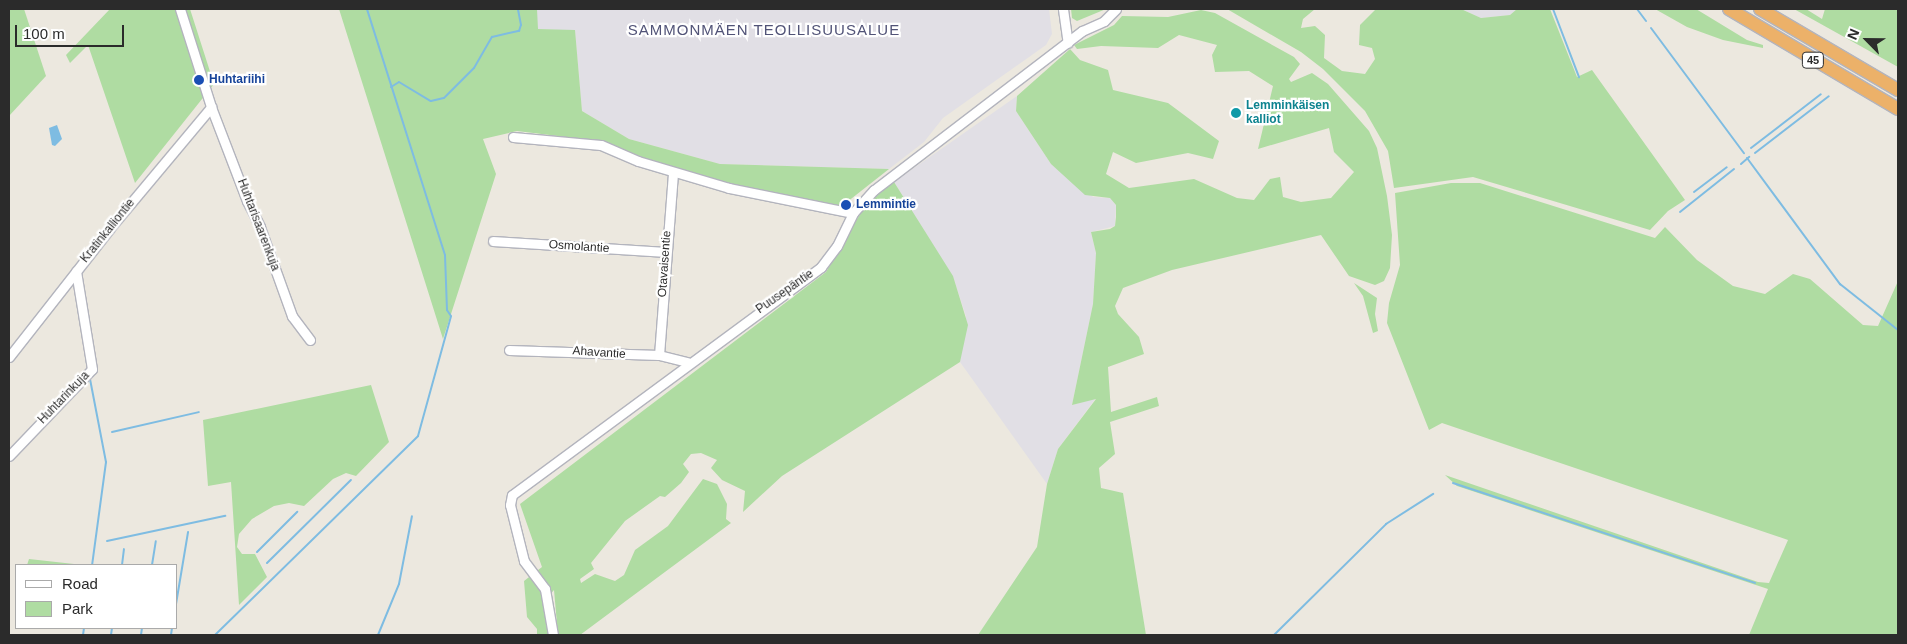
<!DOCTYPE html>
<html>
<head>
<meta charset="utf-8">
<style>
	body { margin:0 }
	#map { position:relative; width:1907px; height:644px; overflow:hidden; background:#ece8df; font-family:Arial,sans-serif }
	div>[style] { position:absolute }
	.industrial>* { inset:0; background:#e1dfe5 }
	.green>* { inset:0; background:#afdca2 }
	.water>* { inset:0; background:#7ebce2 }
	.stream>* { height:2px; margin:-1px; padding:0 1px; transform-origin:1px; border-radius:1px; background:#7ebce2 }
	.roads { filter:drop-shadow(1px 0 #b3b4bd) drop-shadow(-1px 0 #b3b4bd) drop-shadow(0 1px #b3b4bd) drop-shadow(0 -1px #b3b4bd) }
	.minor>* { height:9px; margin:-4.5px; padding:0 4.5px; transform-origin:4.5px; border-radius:4.5px; background:#fff }
	.highway>* { height:12px; margin:-6px; padding:0 6px; transform-origin:6px; border-radius:6px; background:#ecb169 }
	.dots>* { width:14px; height:14px; translate:-50% -50%; box-sizing:border-box; border:2px solid #fff; border-radius:50% }
	span { translate:-50% -50%; white-space:nowrap; text-align:center; line-height:1.15; -webkit-text-stroke:4.5px #fff; paint-order:stroke }
	.shield-label span { padding:1px 4px; background:#fff; border:1px solid; border-radius:4px; -webkit-text-stroke-width:0 }
	.shield-label { font-size:11px; color:#2b2b2b; font-weight:700 }
	.transit-label { font-size:12px; color:#164399; font-weight:700 }
	.left { translate:0 -50%; text-align:left }
	.culture-label { font-size:12px; color:#0d838f; font-weight:700 }
	.street-label { font-size:12px; color:#2b2b2b }
	.quarter-label { font-size:15px; color:#515377; letter-spacing:1px }
	.frame { position:absolute; inset:0; border:10px solid #2b2b2b; pointer-events:none }
	.legend { position:absolute; left:15px; top:564px; width:162px; height:65px; box-sizing:border-box; background:#fff; border:1px solid #aaa; margin:0; padding:6px 9px; list-style:none; font-size:15px; color:#2b2b2b }
	.legend li { display:flex; align-items:center; gap:10px; height:25px }
	.legend b { width:25px; border:1px solid #aaa }
	.north { position:absolute; left:1842px; top:15px; width:50px; height:50px; -webkit-text-stroke:4px #fff; paint-order:stroke; rotate:293deg; font-size:14px; font-weight:700; line-height:20px; text-align:center; color:#2b2b2b }
	.north::after { content:''; display:block; margin:auto; width:18px; height:22px; background:#2b2b2b; clip-path:polygon(50% 0,100% 100%,50% 72%,0 100%) }
	.scale { position:absolute; left:15px; top:25px; width:109px; height:22px; box-sizing:border-box; border:2px solid #2b2b2b; border-top:0; padding-left:6px; font-size:15px; line-height:18px; white-space:nowrap; color:#2b2b2b; -webkit-text-stroke:4px #fff; paint-order:stroke }
</style>
</head>
<body>
<div id="map">
	<div class="industrial">
		<i style="clip-path:polygon(537px 9px,1049px 9px,1052px 34px,1046px 45px,943px 118px,924px 142px,889px 169px,720px 164px,629px 139px,582px 111px,575px 31px,537px 29px)"></i>
		<i style="clip-path:polygon(1461px 9px,1517px 9px,1510px 15px,1481px 18px)"></i>
		<i style="clip-path:polygon(1017px 96px,1016px 111px,1051px 164px,1093px 197px,1110px 198px,1116px 205px,1115px 226px,1091px 232px,1096px 253px,1093px 304px,1072px 405px,1096px 398px,1058px 449px,1047px 484px,960px 362px,966px 316px,953px 277px,894px 182px)"></i>
	</div>
	<div class="green">
		<i style="clip-path:polygon(9px 9px,24px 9px,46px 76px,9px 116px)"></i>
		<i style="clip-path:polygon(110px 9px,190px 9px,214px 84px,135px 183px,88px 45px,70px 63px,66px 55px)"></i>
		<i style="clip-path:polygon(339px 9px,537px 9px,538px 29px,575px 30px,582px 111px,629px 139px,720px 164px,889px 169px,842px 206px,707px 181px,599px 141px,517px 131px,483px 139px,496px 174px,443px 339px)"></i>
		<i style="clip-path:polygon(1071px 9px,1106px 9px,1077px 21px,1072px 18px)"></i>
		<i style="clip-path:polygon(1227px 9px,1315px 9px,1303px 19px,1301px 28px,1315px 26px,1325px 35px,1324px 58px,1342px 71px,1365px 74px,1375px 59px,1372px 48px,1359px 45px,1360px 25px,1376px 9px,1461px 9px,1481px 18px,1510px 15px,1517px 9px,1550px 9px,1577px 77px,1592px 70px,1685px 200px,1668px 211px,1650px 230px,1473px 177px,1394px 188px,1388px 151px,1365px 111px,1323px 69px,1301px 52px)"></i>
		<i style="clip-path:polygon(1655px 9px,1696px 9px,1747px 40px,1763px 45px,1763px 48px,1723px 40px,1687px 27px)"></i>
		<i style="clip-path:polygon(1794px 9px,1806px 9px,1822px 19px,1825px 9px,1898px 9px,1898px 67px)"></i>
		<i style="clip-path:polygon(1201px 10px,1215px 13px,1294px 57px,1300px 64px,1289px 79px,1291px 82px,1312px 73px,1328px 84px,1369px 131px,1377px 148px,1387px 196px,1392px 235px,1390px 268px,1384px 281px,1375px 285px,1349px 276px,1321px 235px,1172px 270px,1123px 288px,1115px 306px,1118px 314px,1139px 337px,1144px 354px,1108px 367px,1111px 412px,1157px 397px,1159px 406px,1110px 422px,1115px 454px,1099px 468px,1101px 488px,1123px 493px,1146px 635px,978px 635px,1037px 547px,1047px 484px,1058px 449px,1096px 399px,1072px 405px,1093px 304px,1096px 253px,1091px 232px,1110px 229px,1115px 226px,1116px 217px,1116px 205px,1110px 198px,1085px 195px,1051px 164px,1016px 111px,1017px 96px,1070px 49px,1080px 60px,1108px 70px,1113px 90px,1168px 103px,1219px 141px,1213px 159px,1188px 153px,1136px 163px,1113px 152px,1106px 174px,1129px 188px,1194px 179px,1237px 198px,1254px 200px,1270px 179px,1280px 177px,1283px 197px,1301px 202px,1331px 198px,1354px 172px,1334px 152px,1329px 128px,1258px 149px,1273px 86px,1249px 71px,1215px 72px,1212px 55px,1217px 45px,1179px 35px,1158px 48px,1101px 46px,1077px 49px,1074px 45px,1114px 25px,1122px 16px,1168px 17px)"></i>
		<i style="clip-path:polygon(894px 182px,953px 276px,968px 325px,960px 362px,782px 476px,743px 512px,745px 491px,722px 480px,711px 468px,717px 460px,701px 453px,691px 454px,683px 464px,689px 472px,681px 483px,665px 497px,660px 496px,625px 521px,591px 563px,594px 569px,580px 579px,581px 583px,595px 574px,615px 581px,624px 575px,635px 550px,668px 526px,703px 479px,717px 484px,727px 504px,726px 519px,731px 523px,580px 635px,558px 635px,554px 590px,545px 600px,550px 635px,537px 635px,537px 629px,527px 617px,524px 581px,542px 567px,520px 504px,826px 272px,866px 204px)"></i>
		<i style="clip-path:polygon(1451px 183px,1480px 183px,1655px 238px,1665px 227px,1697px 260px,1733px 286px,1765px 294px,1793px 274px,1810px 279px,1863px 325px,1878px 326px,1898px 281px,1898px 635px,1749px 635px,1768px 589px,1457px 486px,1445px 475px,1758px 582px,1769px 583px,1788px 540px,1442px 423px,1429px 430px,1387px 323px,1389px 303px,1400px 265px,1395px 193px)"></i>
		<i style="clip-path:polygon(1354px 283px,1377px 298px,1375px 314px,1378px 331px,1373px 333px,1363px 296px)"></i>
		<i style="clip-path:polygon(371px 385px,389px 442px,356px 476px,346px 473px,333px 479px,304px 506px,289px 503px,274px 506px,252px 519px,239px 534px,237px 547px,242px 554px,255px 554px,267px 577px,239px 605px,231px 482px,208px 486px,203px 420px)"></i>
		<i style="clip-path:polygon(29px 559px,83px 565px,27px 565px)"></i>
	</div>
	<div class="water">
		<i style="clip-path:polygon(57px 125px,62px 139px,55px 146px,52px 145px,49px 128px)"></i>
	</div>
	<div class="stream">
		<i style="left:1553px;top:9px;width:73px;rotate:69.1deg"></i>
		<i style="left:1637px;top:9px;width:15px;rotate:53deg"></i>
		<i style="left:1651px;top:28px;width:156px;rotate:53.4deg"></i>
		<i style="left:391px;top:87px;width:9px;rotate:-32deg"></i>
		<i style="left:399px;top:82px;width:37px;rotate:31deg"></i>
		<i style="left:431px;top:101px;width:13px;rotate:-13deg"></i>
		<i style="left:444px;top:98px;width:42px;rotate:-45deg"></i>
		<i style="left:474px;top:68px;width:36px;rotate:-60deg"></i>
		<i style="left:492px;top:37px;width:28px;rotate:-13deg"></i>
		<i style="left:519px;top:31px;width:6px;rotate:-72deg"></i>
		<i style="left:521px;top:25px;width:16px;rotate:-101deg"></i>
		<i style="left:1751px;top:148px;width:88px;rotate:-37.6deg"></i>
		<i style="left:1755px;top:153px;width:93px;rotate:-37.6deg"></i>
		<i style="left:1747px;top:158px;width:157px;rotate:53.6deg"></i>
		<i style="left:1840px;top:284px;width:74px;rotate:38.4deg"></i>
		<i style="left:1741px;top:164px;width:11px;rotate:-41deg"></i>
		<i style="left:1694px;top:192px;width:41px;rotate:-37.1deg"></i>
		<i style="left:1680px;top:212px;width:69px;rotate:-38.5deg"></i>
		<i style="left:90px;top:379px;width:85px;rotate:79.1deg"></i>
		<i style="left:106px;top:462px;width:104px;rotate:97.7deg"></i>
		<i style="left:112px;top:432px;width:89px;rotate:-12.9deg"></i>
		<i style="left:1453px;top:483px;width:318px;rotate:18.3deg"></i>
		<i style="left:107px;top:541px;width:121px;rotate:-12deg"></i>
		<i style="left:257px;top:552px;width:57px;rotate:-45deg"></i>
		<i style="left:267px;top:563px;width:118px;rotate:-44.7deg"></i>
		<i style="left:122px;top:565px;width:16px;rotate:-83deg"></i>
		<i style="left:152px;top:565px;width:24px;rotate:-81deg"></i>
		<i style="left:176px;top:604px;width:73px;rotate:-80.5deg"></i>
		<i style="left:83px;top:635px;width:7px;rotate:-82deg"></i>
		<i style="left:111px;top:635px;width:7px;rotate:-82deg"></i>
		<i style="left:141px;top:635px;width:7px;rotate:-82deg"></i>
		<i style="left:171px;top:635px;width:7px;rotate:-82deg"></i>
		<i style="left:215px;top:635px;width:284px;rotate:-44.4deg"></i>
		<i style="left:418px;top:436px;width:124px;rotate:-74.6deg"></i>
		<i style="left:451px;top:316px;width:7px;rotate:-124deg"></i>
		<i style="left:447px;top:310px;width:55px;rotate:-92.1deg"></i>
		<i style="left:445px;top:255px;width:258px;rotate:-107.6deg"></i>
		<i style="left:378px;top:635px;width:55px;rotate:-67.6deg"></i>
		<i style="left:399px;top:584px;width:69px;rotate:-79.2deg"></i>
		<i style="left:1274px;top:635px;width:158px;rotate:-44.7deg"></i>
		<i style="left:1386px;top:524px;width:56px;rotate:-32.6deg"></i>
	</div>
	<div class="roads">
		<div class="minor">
			<i style="left:180px;top:9px;width:103px;rotate:72.4deg"></i>
			<i style="left:211px;top:107px;width:101px;rotate:69deg"></i>
			<i style="left:247px;top:201px;width:29px;rotate:63deg"></i>
			<i style="left:260px;top:227px;width:95px;rotate:70.2deg"></i>
			<i style="left:292px;top:316px;width:30px;rotate:53deg"></i>
			<i style="left:1063px;top:9px;width:34px;rotate:82deg"></i>
			<i style="left:513px;top:137px;width:88px;rotate:5.2deg"></i>
			<i style="left:601px;top:145px;width:40px;rotate:23.4deg"></i>
			<i style="left:638px;top:161px;width:95px;rotate:16.5deg"></i>
			<i style="left:729px;top:188px;width:126px;rotate:11.4deg"></i>
			<i style="left:493px;top:241px;width:173px;rotate:3.6deg"></i>
			<i style="left:509px;top:350px;width:150px;rotate:1.9deg"></i>
			<i style="left:659px;top:355px;width:30px;rotate:14deg"></i>
			<i style="left:659px;top:355px;width:183px;rotate:-85.6deg"></i>
			<i style="left:9px;top:357px;width:164px;rotate:-51.9deg"></i>
			<i style="left:110px;top:228px;width:158px;rotate:-50.1deg"></i>
			<i style="left:9px;top:456px;width:120px;rotate:-46.3deg"></i>
			<i style="left:92px;top:369px;width:99px;rotate:-99.3deg"></i>
			<i style="left:553px;top:635px;width:47px;rotate:-99.9deg"></i>
			<i style="left:545px;top:589px;width:35px;rotate:-127deg"></i>
			<i style="left:524px;top:561px;width:58px;rotate:-104deg"></i>
			<i style="left:510px;top:505px;width:10px;rotate:-79deg"></i>
			<i style="left:512px;top:495px;width:384px;rotate:-36.4deg"></i>
			<i style="left:821px;top:267px;width:26px;rotate:-53deg"></i>
			<i style="left:837px;top:246px;width:37px;rotate:-64deg"></i>
			<i style="left:853px;top:213px;width:31px;rotate:-48deg"></i>
			<i style="left:874px;top:190px;width:262px;rotate:-37.4deg"></i>
			<i style="left:1082px;top:31px;width:24px;rotate:-24deg"></i>
			<i style="left:1104px;top:21px;width:17px;rotate:-45deg"></i>
		</div>
		<div class="highway">
			<i style="left:1729px;top:9px;width:196px;rotate:30.6deg"></i>
			<i style="left:1760px;top:9px;width:160px;rotate:30.4deg"></i>
		</div>
	</div>
	<div class="dots">
		<i style="left:199px;top:80px;background:#1a4fb4"></i>
		<i style="left:1236px;top:113px;background:#0f9aa8"></i>
		<i style="left:846px;top:205px;background:#1a4fb4"></i>
	</div>
	<div class="shield-label">
		<span style="left:1813px;top:60px">45</span>
	</div>
	<div class="transit-label">
		<span class="left" style="left:209px;top:80px">Huhtariihi</span>
		<span class="left" style="left:856px;top:205px">Lemmintie</span>
	</div>
	<div class="culture-label">
		<span class="left" style="left:1246px;top:113px">Lemminkäisen<br>kalliot</span>
	</div>
	<div class="street-label">
		<span style="left:258px;top:225px;rotate:69deg">Huhtarisaarenkuja</span>
		<span style="left:108px;top:231px;rotate:-51deg">Kratinkalliontie</span>
		<span style="left:579px;top:247px;rotate:4deg">Osmolantie</span>
		<span style="left:665px;top:264px;rotate:-86deg">Otavaisentie</span>
		<span style="left:785px;top:292px;rotate:-35deg">Puusepäntie</span>
		<span style="left:599px;top:353px;rotate:4deg">Ahavantie</span>
		<span style="left:64px;top:398px;rotate:-46deg">Huhtarinkuja</span>
	</div>
	<div class="quarter-label">
		<span style="left:764px;top:30px">SAMMONMÄEN TEOLLISUUSALUE</span>
	</div>
	<div class="frame"></div>
	<ul class="legend">
	<li><b style="height:6px;background:#fff"></b>Road</li>
	<li><b style="height:14px;background:#afdca2"></b>Park</li>
	</ul>
	<div class="north">N</div>
	<div class="scale">100 m</div>
</div>
</body>
</html>
